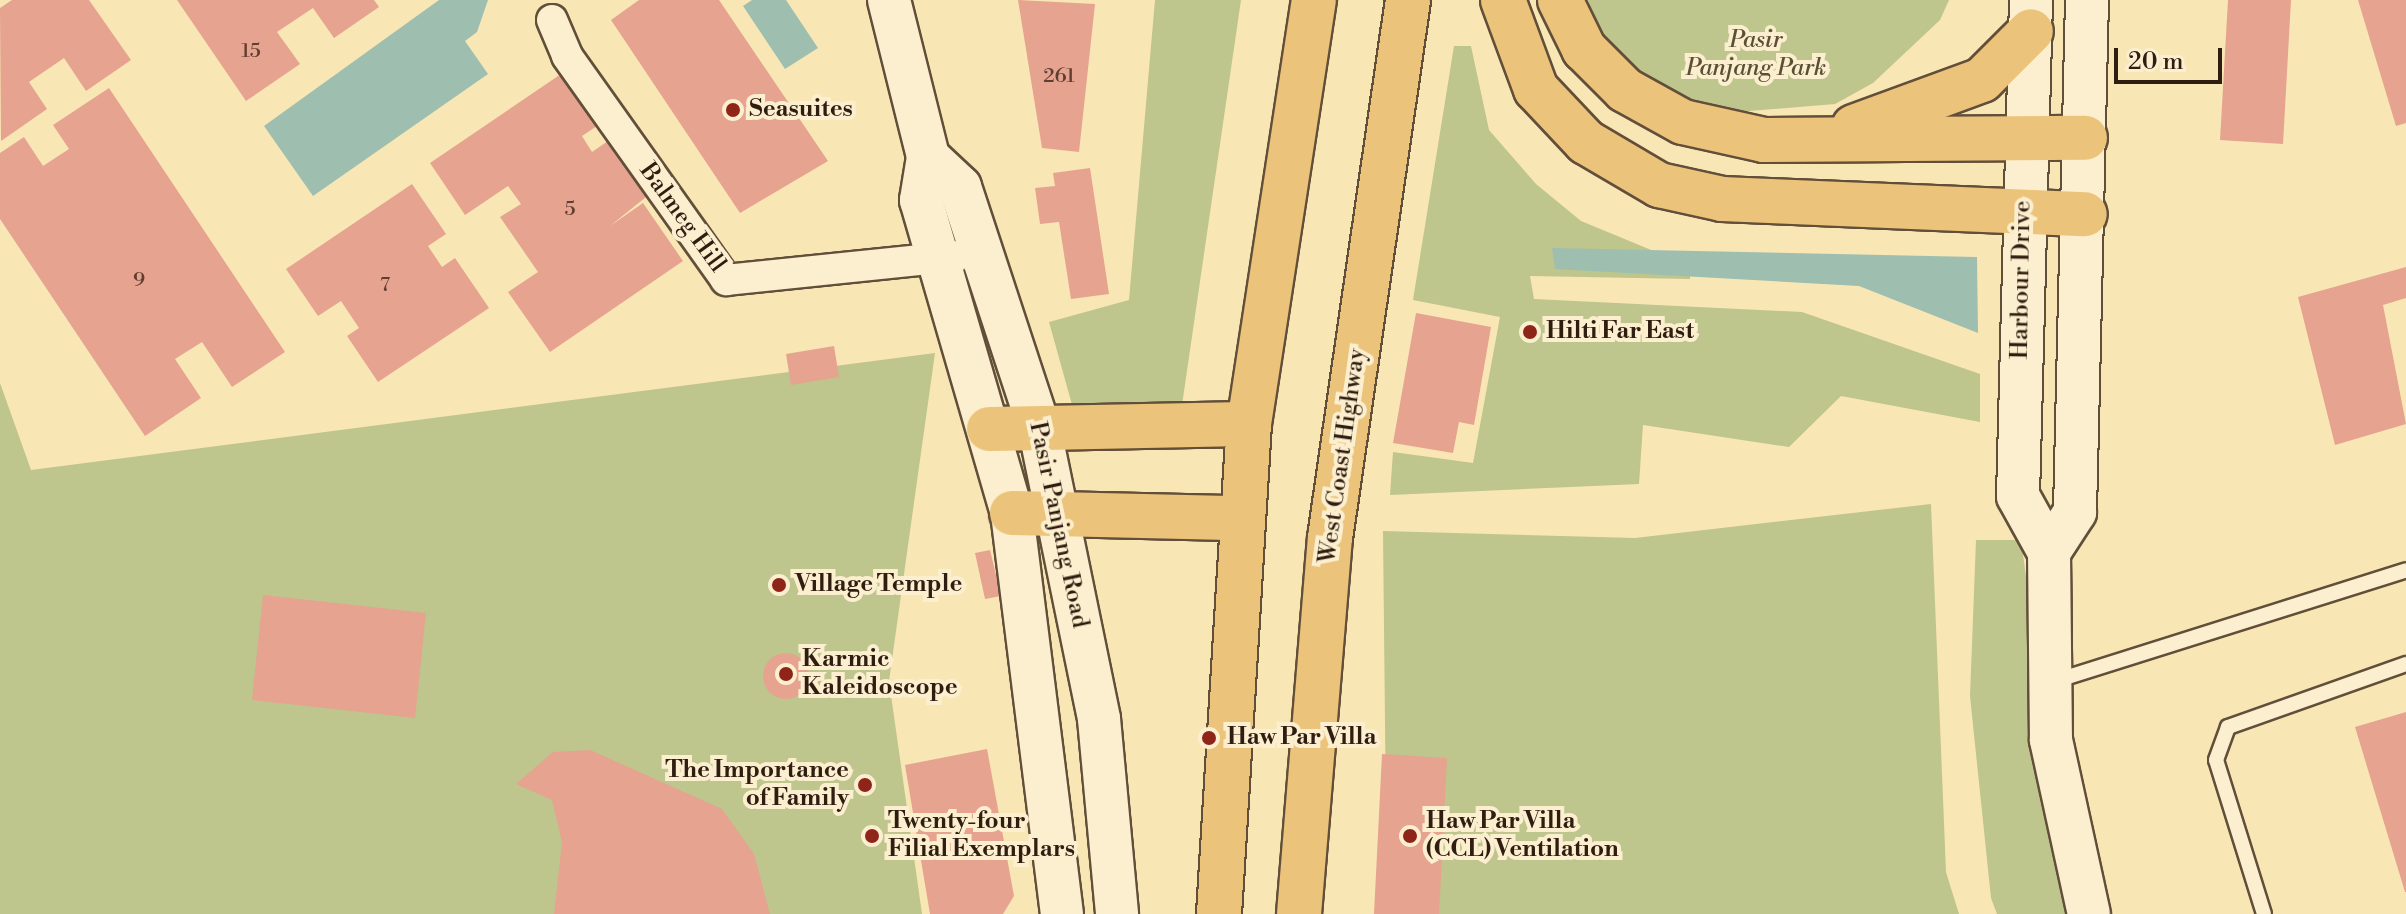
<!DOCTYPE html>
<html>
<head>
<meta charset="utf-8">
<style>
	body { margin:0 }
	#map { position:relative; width:2406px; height:914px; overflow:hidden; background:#f9e6b5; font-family:"Libre Bodoni",serif }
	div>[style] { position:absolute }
	.green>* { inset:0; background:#bec58d }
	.water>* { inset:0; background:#9ebfaf }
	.building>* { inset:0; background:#e6a38f }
	.round { border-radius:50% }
	.roads { filter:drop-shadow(2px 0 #624f3a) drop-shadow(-2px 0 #624f3a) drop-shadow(0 2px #624f3a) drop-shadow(0 -2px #624f3a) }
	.lane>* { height:14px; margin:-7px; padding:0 7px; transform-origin:7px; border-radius:7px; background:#fbefcf }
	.street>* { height:30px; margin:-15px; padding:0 15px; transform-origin:15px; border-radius:15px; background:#fbefcf }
	.secondary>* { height:42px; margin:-21px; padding:0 21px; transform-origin:21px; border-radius:21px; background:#fbefcf }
	.highway>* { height:44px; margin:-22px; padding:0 22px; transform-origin:22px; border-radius:22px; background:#ecc37a }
	.dots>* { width:22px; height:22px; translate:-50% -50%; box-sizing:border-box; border:4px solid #fbefcf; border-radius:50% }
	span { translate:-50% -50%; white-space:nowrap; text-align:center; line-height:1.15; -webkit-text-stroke:8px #fbefcf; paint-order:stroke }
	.number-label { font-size:20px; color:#5e3e30 }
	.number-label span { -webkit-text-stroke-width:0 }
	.park-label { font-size:24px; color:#5b4f36; font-style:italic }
	.poi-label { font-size:24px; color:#301d11; font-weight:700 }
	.left { translate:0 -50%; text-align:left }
	.right { translate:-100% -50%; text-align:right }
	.street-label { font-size:24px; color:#301d11 }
	.scale { position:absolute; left:2114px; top:48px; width:108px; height:36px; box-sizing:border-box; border:4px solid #301d11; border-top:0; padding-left:10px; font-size:24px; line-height:28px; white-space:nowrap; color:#301d11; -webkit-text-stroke:6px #fbefcf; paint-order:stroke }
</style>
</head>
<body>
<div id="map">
	<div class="green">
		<i style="clip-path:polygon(1155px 0,1241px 0,1181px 412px,1076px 419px,1049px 322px,1129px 300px)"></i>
		<i style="clip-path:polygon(1588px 0,1949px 0,1940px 20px,1873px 83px,1835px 104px,1737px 112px,1688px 103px,1637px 74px,1598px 32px)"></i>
		<i style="clip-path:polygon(1454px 46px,1471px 46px,1489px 130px,1536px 184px,1581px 221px,1690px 266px,1690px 279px,1530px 276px,1534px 299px,1802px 312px,1980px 374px,1980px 422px,1841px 396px,1789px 447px,1643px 425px,1639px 484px,1390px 495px,1393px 452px,1473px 463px,1500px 317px,1413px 300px)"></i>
		<i style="clip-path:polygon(935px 353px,889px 681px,922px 914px,0 914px,0 383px,31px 470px)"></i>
		<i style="clip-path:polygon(1931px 504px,1946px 872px,1959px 914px,1387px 914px,1383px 531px,1635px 538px)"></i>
		<i style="clip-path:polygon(1976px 540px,2021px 540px,2072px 914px,1997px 914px,1991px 898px,1970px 696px)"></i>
	</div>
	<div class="water">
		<i style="clip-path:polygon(439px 0,488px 0,477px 32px,465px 41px,488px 74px,313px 196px,264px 126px)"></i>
		<i style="clip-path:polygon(752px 0,786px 0,818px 48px,785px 69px,743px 6px)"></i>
		<i style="clip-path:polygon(1552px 248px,1977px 257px,1978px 333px,1859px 286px,1555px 269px)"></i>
	</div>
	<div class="building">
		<i style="clip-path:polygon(12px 0,89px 0,131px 60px,86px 91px,64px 58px,29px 82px,47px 109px,1px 141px,0 8px)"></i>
		<i style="clip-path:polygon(177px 0,374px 0,379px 7px,334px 38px,313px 8px,277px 32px,300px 64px,246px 101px)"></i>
		<i style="clip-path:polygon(639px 0,719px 0,828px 161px,740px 213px,611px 20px)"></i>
		<i style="clip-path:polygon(1018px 0,1095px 4px,1079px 152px,1042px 148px)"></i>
		<i style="clip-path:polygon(2228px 0,2291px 0,2283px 144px,2220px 140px)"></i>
		<i style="clip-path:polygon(2358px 0,2406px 0,2406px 123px,2396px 126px)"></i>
		<i style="clip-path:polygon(561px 74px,597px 126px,582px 136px,592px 152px,608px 141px,646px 197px,610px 226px,643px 203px,683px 261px,550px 352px,508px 292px,538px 272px,500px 217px,521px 204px,508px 186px,465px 215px,430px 163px)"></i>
		<i style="clip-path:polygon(109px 88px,285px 352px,232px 387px,202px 342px,175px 359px,201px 398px,145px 436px,0 219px,0 153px,24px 137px,43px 166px,69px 149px,53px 125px)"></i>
		<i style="clip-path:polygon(1090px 168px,1109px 294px,1071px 299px,1059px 222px,1040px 224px,1035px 188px,1055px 186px,1053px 173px)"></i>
		<i style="clip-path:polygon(412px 184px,446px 234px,428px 246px,442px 267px,455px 258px,489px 308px,378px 382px,347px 336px,359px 328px,341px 301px,318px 316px,286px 269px)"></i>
		<i style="clip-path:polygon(2406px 267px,2406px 298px,2383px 305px,2406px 424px,2335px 445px,2298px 297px)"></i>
		<i style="clip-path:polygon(1416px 313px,1491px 327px,1474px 425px,1459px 422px,1453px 453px,1393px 443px)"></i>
		<i style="clip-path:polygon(834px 346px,839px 377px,791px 385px,786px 354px)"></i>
		<i style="clip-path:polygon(990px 550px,1001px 596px,985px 599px,975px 553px)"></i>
		<i style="clip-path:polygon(263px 595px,426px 613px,415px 718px,252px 700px)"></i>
		<i class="round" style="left:763px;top:653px;width:46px;height:46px"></i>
		<i style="clip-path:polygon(2406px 712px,2406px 892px,2405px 892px,2355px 727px)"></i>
		<i style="clip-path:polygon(987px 749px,1014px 896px,1003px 914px,930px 914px,905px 765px)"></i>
		<i style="clip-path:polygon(590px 750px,722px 809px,754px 854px,770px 914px,554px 914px,562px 842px,552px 800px,516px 784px,553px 752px)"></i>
		<i style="clip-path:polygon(1382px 754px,1447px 758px,1439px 914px,1374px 914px)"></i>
	</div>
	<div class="roads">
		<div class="lane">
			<i style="left:2055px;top:681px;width:368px;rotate:-17.5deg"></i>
			<i style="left:2264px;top:914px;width:161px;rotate:-107.3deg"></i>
			<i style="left:2216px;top:760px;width:35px;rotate:-70deg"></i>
			<i style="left:2228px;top:727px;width:189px;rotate:-19.5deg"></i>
		</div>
		<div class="street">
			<i style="left:552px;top:20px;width:39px;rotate:67deg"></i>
			<i style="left:567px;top:56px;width:275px;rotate:54.6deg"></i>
			<i style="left:726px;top:280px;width:232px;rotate:-5.9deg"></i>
		</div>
		<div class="secondary">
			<i style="left:889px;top:0;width:162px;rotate:76deg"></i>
			<i style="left:928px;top:157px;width:44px;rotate:99.2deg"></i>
			<i style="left:921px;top:200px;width:326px;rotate:73.8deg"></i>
			<i style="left:1012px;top:513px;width:404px;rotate:82.9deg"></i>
			<i style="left:2031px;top:0;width:496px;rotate:91.5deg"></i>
			<i style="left:2018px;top:496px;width:64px;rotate:61deg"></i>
			<i style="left:2049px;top:552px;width:188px;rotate:89.4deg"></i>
			<i style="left:2051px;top:740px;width:178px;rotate:77.7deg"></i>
			<i style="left:928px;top:157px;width:44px;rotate:43.2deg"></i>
			<i style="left:960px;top:187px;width:257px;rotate:71.8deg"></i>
			<i style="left:1040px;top:431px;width:294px;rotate:78.4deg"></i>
			<i style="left:1099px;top:719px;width:196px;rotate:84.7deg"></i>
			<i style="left:2049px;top:552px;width:48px;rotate:-57deg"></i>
			<i style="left:2075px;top:512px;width:512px;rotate:-88.66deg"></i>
		</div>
		<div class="highway">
			<i style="left:1503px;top:0;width:95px;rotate:69.7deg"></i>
			<i style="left:1536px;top:89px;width:73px;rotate:46.7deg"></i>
			<i style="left:1586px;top:142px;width:85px;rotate:30.5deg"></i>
			<i style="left:1659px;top:185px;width:65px;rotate:12.5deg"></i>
			<i style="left:1722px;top:199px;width:363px;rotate:2.4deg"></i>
			<i style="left:1560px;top:0;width:55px;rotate:63.9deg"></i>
			<i style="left:1584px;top:49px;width:58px;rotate:45deg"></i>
			<i style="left:1625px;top:90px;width:66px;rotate:28.9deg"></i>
			<i style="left:1683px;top:122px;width:83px;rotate:12.5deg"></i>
			<i style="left:1764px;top:140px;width:321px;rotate:-0.4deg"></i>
			<i style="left:1854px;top:127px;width:136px;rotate:-20.2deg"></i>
			<i style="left:1982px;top:80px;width:69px;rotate:-45deg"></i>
			<i style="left:989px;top:429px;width:260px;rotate:-1.1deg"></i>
			<i style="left:1012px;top:513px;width:228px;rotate:1.3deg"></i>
			<i style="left:1219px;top:914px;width:491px;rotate:-86.5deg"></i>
			<i style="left:1249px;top:424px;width:429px;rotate:-81.3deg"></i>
			<i style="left:1299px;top:914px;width:377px;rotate:-85.3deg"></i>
			<i style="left:1330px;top:538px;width:544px;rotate:-81.75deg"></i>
		</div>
	</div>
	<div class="dots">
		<i style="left:733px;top:110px;background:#8f2418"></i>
		<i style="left:1530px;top:332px;background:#8f2418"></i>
		<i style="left:779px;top:585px;background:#8f2418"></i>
		<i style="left:786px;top:674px;background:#8f2418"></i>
		<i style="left:1209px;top:738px;background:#8f2418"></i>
		<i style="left:865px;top:785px;background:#8f2418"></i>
		<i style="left:872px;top:836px;background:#8f2418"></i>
		<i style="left:1410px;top:836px;background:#8f2418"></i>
	</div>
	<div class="number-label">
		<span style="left:251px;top:51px">15</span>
		<span style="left:1059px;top:76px">261</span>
		<span style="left:570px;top:209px">5</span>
		<span style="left:139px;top:280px">9</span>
		<span style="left:385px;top:285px">7</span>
	</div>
	<div class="park-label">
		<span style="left:1756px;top:55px">Pasir<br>Panjang Park</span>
	</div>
	<div class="poi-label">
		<span class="left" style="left:749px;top:110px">Seasuites</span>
		<span class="left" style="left:1546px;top:332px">Hilti Far East</span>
		<span class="left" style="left:795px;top:585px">Village Temple</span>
		<span class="left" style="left:802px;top:674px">Karmic<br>Kaleidoscope</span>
		<span class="left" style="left:1227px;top:738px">Haw Par Villa</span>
		<span class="right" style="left:849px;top:785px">The Importance<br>of Family</span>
		<span class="left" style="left:888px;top:836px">Twenty-four<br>Filial Exemplars</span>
		<span class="left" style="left:1426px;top:836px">Haw Par Villa<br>(CCL) Ventilation</span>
	</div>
	<div class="street-label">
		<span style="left:682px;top:218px;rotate:54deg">Balmeg Hill</span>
		<span style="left:2022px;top:280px;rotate:-89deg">Harbour Drive</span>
		<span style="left:1343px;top:456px;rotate:-82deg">West Coast Highway</span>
		<span style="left:1058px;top:525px;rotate:78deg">Pasir Panjang Road</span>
	</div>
	<div class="scale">20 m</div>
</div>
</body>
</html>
